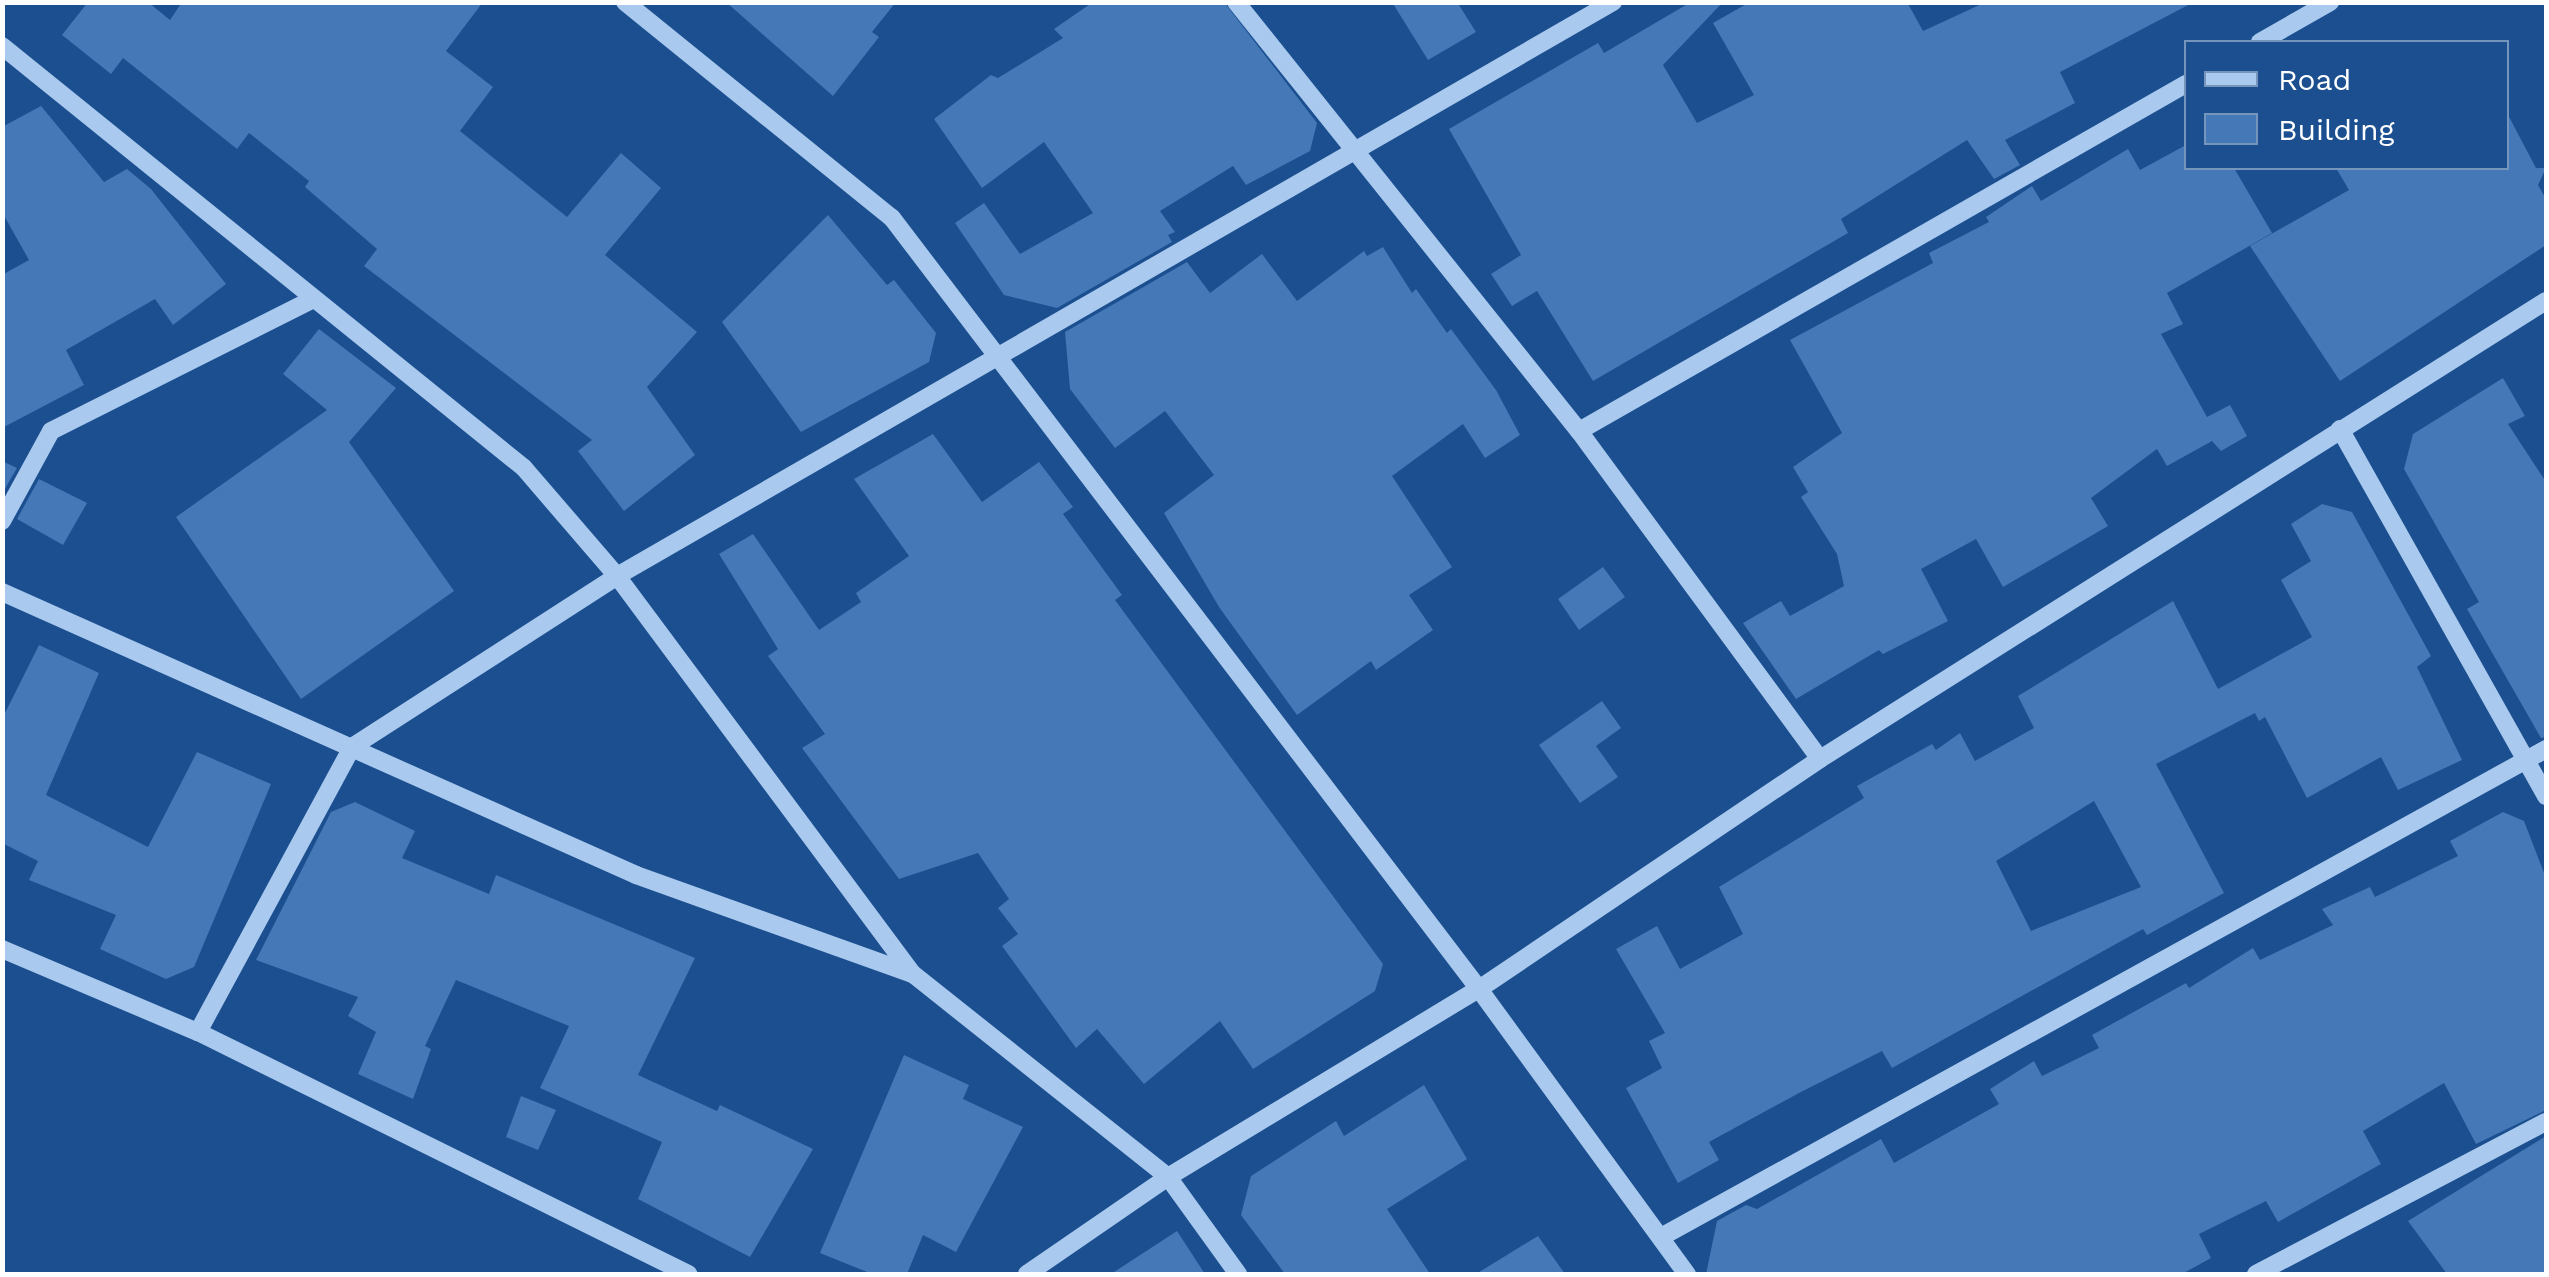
<!DOCTYPE html>
<html>
<head>
<meta charset="utf-8">
<style>
	body { margin:0 }
	#map { position:relative; width:2549px; height:1277px; overflow:hidden; background:#1b4f8f; font-family:"Work Sans",sans-serif }
	div>[style] { position:absolute }
	.building>* { inset:0; background:#4478b7 }
	.minor>* { height:18px; margin:-9px; padding:0 9px; transform-origin:9px; border-radius:9px; background:#a9c9ee }
	span { translate:-50% -50%; white-space:nowrap; text-align:center; line-height:1.15; -webkit-text-stroke:8px #1b4f8f; paint-order:stroke }
	.frame { position:absolute; inset:0; border:5px solid #fff; pointer-events:none }
	.legend { position:absolute; left:2184px; top:40px; width:325px; height:130px; box-sizing:border-box; background:#1b4f8f; border:2px solid #7695bc; margin:0; padding:12px 18px; list-style:none; font-size:30px; color:#fff }
	.legend li { display:flex; align-items:center; gap:20px; height:50px }
	.legend b { width:50px; border:2px solid #7695bc }
</style>
</head>
<body>
<div id="map">
	<div class="building">
		<i style="clip-path:polygon(88px 2px,148px 2px,170px 20px,182px 2px,483px 2px,446px 51px,493px 87px,460px 131px,567px 217px,621px 153px,661px 188px,605px 255px,697px 332px,647px 387px,695px 455px,624px 511px,578px 451px,592px 440px,364px 266px,377px 249px,305px 187px,309px 181px,249px 133px,237px 149px,123px 58px,111px 74px,62px 35px)"></i>
		<i style="clip-path:polygon(726px 2px,896px 2px,872px 32px,879px 37px,833px 96px)"></i>
		<i style="clip-path:polygon(1093px 2px,1224px 2px,1317px 123px,1310px 151px,1246px 185px,1233px 166px,1160px 211px,1175px 232px,1168px 235px,1172px 242px,1057px 308px,1004px 295px,955px 223px,984px 203px,1020px 254px,1093px 213px,1044px 142px,982px 188px,934px 119px,991px 75px,998px 78px,1063px 38px,1054px 29px)"></i>
		<i style="clip-path:polygon(1392px 2px,1457px 2px,1476px 32px,1428px 60px)"></i>
		<i style="clip-path:polygon(1691px 2px,1723px 2px,1663px 65px,1697px 123px,1754px 95px,1713px 23px,1750px 2px,1907px 2px,1923px 31px,1986px 2px,2194px 2px,2060px 72px,2075px 103px,2005px 140px,2020px 165px,1994px 179px,1967px 140px,1841px 219px,1848px 233px,1593px 381px,1537px 291px,1512px 306px,1491px 274px,1521px 255px,1449px 129px,1598px 43px,1604px 53px)"></i>
		<i style="clip-path:polygon(41px 106px,104px 182px,127px 169px,151px 189px,226px 284px,173px 325px,155px 299px,66px 350px,84px 385px,2px 428px,2px 275px,29px 260px,2px 212px,2px 127px)"></i>
		<i style="clip-path:polygon(2506px 111px,2536px 168px,2546px 168px,2538px 185px,2546px 199px,2546px 245px,2340px 381px,2250px 246px,2349px 190px,2336px 168px,2506px 168px)"></i>
		<i style="clip-path:polygon(2186px 145px,2186px 168px,2234px 168px,2272px 233px,2167px 293px,2183px 324px,2161px 334px,2207px 417px,2230px 405px,2247px 436px,2221px 451px,2212px 441px,2167px 466px,2157px 449px,2091px 498px,2108px 526px,2003px 587px,1976px 539px,1921px 569px,1948px 621px,1883px 654px,1879px 650px,1796px 699px,1743px 623px,1781px 601px,1790px 616px,1844px 586px,1837px 554px,1801px 497px,1808px 492px,1793px 467px,1842px 433px,1790px 340px,1933px 263px,1929px 253px,1989px 222px,1986px 217px,2032px 186px,2041px 201px,2128px 149px,2140px 170px)"></i>
		<i style="clip-path:polygon(828px 215px,887px 285px,894px 280px,936px 333px,929px 362px,801px 432px,722px 322px)"></i>
		<i style="clip-path:polygon(1383px 247px,1412px 293px,1416px 289px,1447px 333px,1451px 329px,1496px 390px,1520px 435px,1485px 458px,1463px 424px,1392px 476px,1452px 567px,1409px 595px,1433px 630px,1376px 670px,1371px 661px,1297px 715px,1219px 607px,1164px 513px,1214px 475px,1165px 411px,1115px 448px,1070px 389px,1065px 332px,1187px 262px,1210px 293px,1262px 254px,1297px 301px,1364px 251px,1367px 256px)"></i>
		<i style="clip-path:polygon(319px 329px,396px 388px,349px 442px,454px 591px,301px 699px,176px 517px,327px 410px,283px 374px)"></i>
		<i style="clip-path:polygon(2503px 378px,2525px 416px,2508px 424px,2546px 482px,2546px 737px,2541px 738px,2467px 609px,2479px 602px,2404px 469px,2413px 434px)"></i>
		<i style="clip-path:polygon(933px 434px,982px 502px,1039px 462px,1073px 507px,1063px 514px,1122px 595px,1115px 600px,1383px 964px,1375px 991px,1253px 1069px,1220px 1021px,1144px 1084px,1097px 1029px,1076px 1048px,1002px 946px,1018px 934px,998px 908px,1009px 899px,978px 853px,899px 879px,802px 748px,825px 734px,768px 656px,778px 649px,719px 554px,753px 534px,819px 630px,861px 602px,856px 593px,909px 556px,854px 479px)"></i>
		<i style="clip-path:polygon(2px 461px,17px 468px,2px 494px)"></i>
		<i style="clip-path:polygon(39px 479px,87px 503px,63px 545px,17px 519px)"></i>
		<i style="clip-path:polygon(evenodd,2322px 504px,2352px 512px,2431px 656px,2417px 667px,2462px 760px,2398px 790px,2381px 757px,2307px 798px,2265px 717px,2259px 721px,2255px 713px,2156px 764px,2224px 893px,2147px 935px,2143px 929px,1892px 1068px,1882px 1051px,1799px 1093px,1709px 1142px,1719px 1160px,1678px 1183px,1626px 1088px,1662px 1068px,1649px 1041px,1665px 1033px,1616px 949px,1657px 926px,1680px 969px,1743px 934px,1719px 887px,1864px 798px,1857px 786px,1932px 744px,1936px 750px,1960px 733px,1975px 761px,2034px 728px,2018px 696px,2173px 601px,2218px 689px,2312px 637px,2281px 580px,2311px 561px,2291px 524px,2322px 504px,2094px 801px,2141px 887px,2031px 931px,1996px 861px,2094px 801px)"></i>
		<i style="clip-path:polygon(1603px 567px,1625px 597px,1579px 630px,1558px 599px)"></i>
		<i style="clip-path:polygon(39px 645px,99px 673px,46px 795px,148px 847px,197px 752px,271px 784px,194px 967px,166px 979px,100px 949px,116px 915px,29px 880px,38px 861px,2px 843px,2px 719px)"></i>
		<i style="clip-path:polygon(1602px 701px,1621px 728px,1596px 746px,1618px 777px,1580px 803px,1539px 745px)"></i>
		<i style="clip-path:polygon(355px 802px,415px 831px,402px 858px,489px 894px,496px 875px,695px 958px,638px 1075px,717px 1111px,720px 1105px,813px 1149px,750px 1257px,638px 1199px,662px 1142px,540px 1088px,569px 1026px,456px 980px,425px 1046px,431px 1049px,413px 1099px,358px 1074px,376px 1032px,348px 1016px,358px 997px,256px 960px,331px 812px)"></i>
		<i style="clip-path:polygon(2503px 812px,2524px 821px,2546px 878px,2546px 1110px,2476px 1144px,2444px 1083px,2363px 1131px,2381px 1164px,2278px 1222px,2266px 1201px,2199px 1234px,2211px 1258px,2182px 1274px,1706px 1274px,1717px 1221px,1746px 1205px,1757px 1209px,1881px 1139px,1894px 1163px,1999px 1104px,1990px 1089px,2034px 1061px,2042px 1076px,2099px 1048px,2092px 1035px,2186px 983px,2189px 988px,2253px 948px,2260px 960px,2333px 925px,2322px 909px,2370px 887px,2375px 897px,2458px 856px,2450px 841px)"></i>
		<i style="clip-path:polygon(904px 1055px,969px 1085px,963px 1099px,1023px 1127px,956px 1252px,923px 1235px,907px 1274px,872px 1274px,820px 1253px)"></i>
		<i style="clip-path:polygon(1424px 1085px,1467px 1159px,1387px 1209px,1430px 1274px,1285px 1274px,1241px 1215px,1251px 1176px,1336px 1121px,1344px 1136px)"></i>
		<i style="clip-path:polygon(521px 1096px,556px 1110px,538px 1150px,506px 1137px)"></i>
		<i style="clip-path:polygon(2546px 1136px,2546px 1274px,2447px 1274px,2408px 1221px)"></i>
		<i style="clip-path:polygon(1177px 1231px,1205px 1274px,1111px 1274px)"></i>
		<i style="clip-path:polygon(1538px 1236px,1565px 1274px,1476px 1274px)"></i>
	</div>
	<div class="minor">
		<i style="left:625px;top:2px;width:343px;rotate:39deg"></i>
		<i style="left:892px;top:218px;width:969px;rotate:52.72deg"></i>
		<i style="left:1479px;top:989px;width:353px;rotate:53.9deg"></i>
		<i style="left:1236px;top:2px;width:549px;rotate:51.36deg"></i>
		<i style="left:1579px;top:431px;width:407px;rotate:53.7deg"></i>
		<i style="left:2260px;top:42px;width:81px;rotate:-29.7deg"></i>
		<i style="left:2px;top:46px;width:671px;rotate:38.95deg"></i>
		<i style="left:524px;top:468px;width:143px;rotate:49.3deg"></i>
		<i style="left:617px;top:576px;width:496px;rotate:53.4deg"></i>
		<i style="left:913px;top:974px;width:326px;rotate:38.5deg"></i>
		<i style="left:1168px;top:1177px;width:120px;rotate:54.2deg"></i>
		<i style="left:2340px;top:429px;width:421px;rotate:60.7deg"></i>
		<i style="left:1579px;top:431px;width:699px;rotate:-29.76deg"></i>
		<i style="left:2px;top:521px;width:102px;rotate:-61.4deg"></i>
		<i style="left:51px;top:431px;width:294px;rotate:-26.7deg"></i>
		<i style="left:2px;top:592px;width:694px;rotate:24.05deg"></i>
		<i style="left:636px;top:875px;width:293px;rotate:19.7deg"></i>
		<i style="left:2px;top:949px;width:213px;rotate:23deg"></i>
		<i style="left:198px;top:1032px;width:547px;rotate:26.28deg"></i>
		<i style="left:198px;top:1032px;width:324px;rotate:-61.6deg"></i>
		<i style="left:352px;top:747px;width:315px;rotate:-32.8deg"></i>
		<i style="left:617px;top:576px;width:1150px;rotate:-29.96deg"></i>
		<i style="left:1661px;top:1237px;width:1011px;rotate:-28.87deg"></i>
		<i style="left:1027px;top:1274px;width:171px;rotate:-34.5deg"></i>
		<i style="left:1168px;top:1177px;width:363px;rotate:-31.2deg"></i>
		<i style="left:1479px;top:989px;width:411px;rotate:-34deg"></i>
		<i style="left:1820px;top:759px;width:858px;rotate:-32.25deg"></i>
		<i style="left:2256px;top:1274px;width:327px;rotate:-27.7deg"></i>
	</div>
	<div class="frame"></div>
	<ul class="legend">
	<li><b style="height:12px;background:#a9c9ee"></b>Road</li>
	<li><b style="height:28px;background:#4478b7"></b>Building</li>
	</ul>
</div>
</body>
</html>
